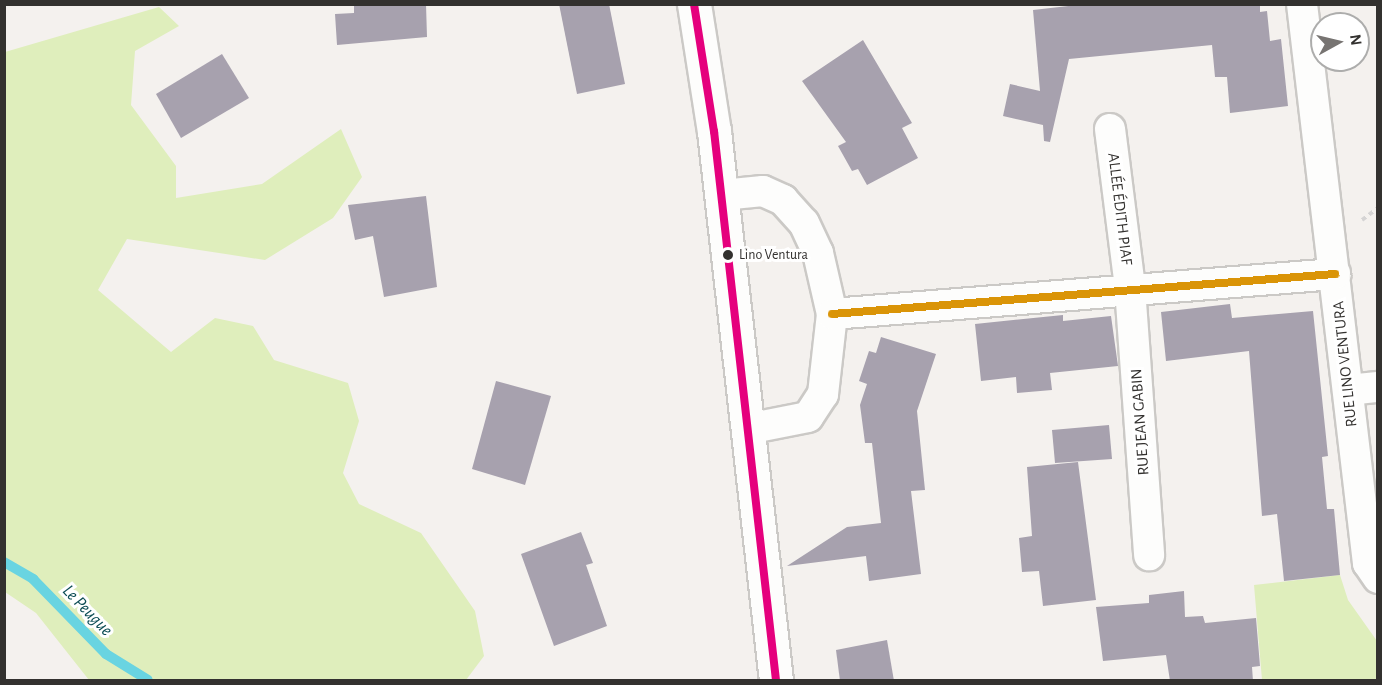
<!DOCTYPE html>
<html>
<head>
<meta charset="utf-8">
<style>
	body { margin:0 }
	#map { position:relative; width:1382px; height:685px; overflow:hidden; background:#f4f1ee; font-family:"Alegreya Sans",sans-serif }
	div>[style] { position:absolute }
	.green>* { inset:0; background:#dfeebc }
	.stream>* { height:10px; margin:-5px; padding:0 5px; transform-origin:5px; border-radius:5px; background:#69d4e1 }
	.building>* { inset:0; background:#a7a1ae }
	.path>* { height:4px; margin-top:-2px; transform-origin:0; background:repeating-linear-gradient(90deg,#d5d4d4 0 4.5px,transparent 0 9px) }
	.roads { filter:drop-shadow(2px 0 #cbc9c6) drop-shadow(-2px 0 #cbc9c6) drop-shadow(0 2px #cbc9c6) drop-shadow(0 -2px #cbc9c6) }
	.minor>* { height:30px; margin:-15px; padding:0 15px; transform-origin:15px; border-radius:15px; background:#fdfdfc }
	.tertiary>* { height:33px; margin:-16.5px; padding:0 16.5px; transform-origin:16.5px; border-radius:16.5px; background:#fdfdfc }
	.bus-1>* { height:8px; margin:-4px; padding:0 4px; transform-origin:4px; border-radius:4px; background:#e5007d }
	.bus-2>* { height:8px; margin:-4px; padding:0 4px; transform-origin:4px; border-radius:4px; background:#da9407 }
	.dots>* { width:16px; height:16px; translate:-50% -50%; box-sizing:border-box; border:3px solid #fff; border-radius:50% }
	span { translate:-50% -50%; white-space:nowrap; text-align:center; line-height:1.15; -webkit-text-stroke:6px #fff; paint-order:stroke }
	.bus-label { font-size:14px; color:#33312f }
	.left { translate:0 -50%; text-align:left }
	.street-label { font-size:16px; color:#33312f }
	.water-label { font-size:18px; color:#0d4d55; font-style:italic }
	.frame { position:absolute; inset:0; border:6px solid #33312f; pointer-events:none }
	.north { position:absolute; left:1310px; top:12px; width:60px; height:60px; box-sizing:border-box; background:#fff; border:2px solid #adadac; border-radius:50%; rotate:82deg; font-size:16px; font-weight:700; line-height:24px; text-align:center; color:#33312f }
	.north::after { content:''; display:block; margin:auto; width:21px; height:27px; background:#777472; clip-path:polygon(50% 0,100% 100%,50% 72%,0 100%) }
</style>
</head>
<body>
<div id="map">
	<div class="green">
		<i style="clip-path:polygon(159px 7px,179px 26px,135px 51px,131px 105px,176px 166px,176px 198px,262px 184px,341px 129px,362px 177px,333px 218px,265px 260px,127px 239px,98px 290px,171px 352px,215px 318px,253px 326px,274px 360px,348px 383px,359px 421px,343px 473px,359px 504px,421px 533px,475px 611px,484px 656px,466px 680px,89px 680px,36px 613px,5px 592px,5px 52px)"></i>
		<i style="clip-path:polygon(1340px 575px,1348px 600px,1377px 641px,1377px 680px,1262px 680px,1254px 585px)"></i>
	</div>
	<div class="stream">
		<i style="left:4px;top:562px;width:34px;rotate:30deg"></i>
		<i style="left:33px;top:579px;width:105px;rotate:45.8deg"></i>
		<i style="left:106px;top:654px;width:49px;rotate:31.8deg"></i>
	</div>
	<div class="building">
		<i style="clip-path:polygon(354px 4px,426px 4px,427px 37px,337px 45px,335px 14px,354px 13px)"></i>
		<i style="clip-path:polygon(559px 4px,609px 4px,625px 84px,577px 94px)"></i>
		<i style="clip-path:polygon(1086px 4px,1260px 4px,1260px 12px,1267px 11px,1270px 41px,1281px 39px,1288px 106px,1230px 113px,1227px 77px,1215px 77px,1212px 45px,1069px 59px,1050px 142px,1044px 141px,1043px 125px,1003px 116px,1010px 84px,1040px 91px,1033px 10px)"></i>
		<i style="clip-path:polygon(863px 40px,912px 123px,902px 128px,918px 158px,867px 185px,858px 169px,852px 171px,838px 146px,846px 142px,802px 81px)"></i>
		<i style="clip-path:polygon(222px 54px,249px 98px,181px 138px,156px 94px)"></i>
		<i style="clip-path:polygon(426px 196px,437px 287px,384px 297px,373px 236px,355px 240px,348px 205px)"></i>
		<i style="clip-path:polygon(1230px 304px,1232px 318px,1313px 311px,1328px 456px,1322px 457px,1327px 509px,1334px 509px,1340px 575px,1284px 581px,1277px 514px,1262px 516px,1249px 351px,1166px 361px,1161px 312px)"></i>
		<i style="clip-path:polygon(1063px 315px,1063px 321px,1111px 316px,1118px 366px,1050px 373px,1052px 390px,1017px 393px,1016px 377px,981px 381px,975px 324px)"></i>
		<i style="clip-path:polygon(881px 337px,936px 354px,917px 411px,925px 490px,911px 491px,921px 574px,869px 581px,866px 556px,787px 566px,847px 527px,881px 523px,872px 443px,865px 443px,860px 405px,867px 384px,859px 381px,869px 351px,876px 353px)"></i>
		<i style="clip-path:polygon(496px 381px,551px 396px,525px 485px,472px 469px)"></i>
		<i style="clip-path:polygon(1109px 425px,1112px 459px,1055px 463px,1052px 430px)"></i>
		<i style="clip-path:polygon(1078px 462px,1096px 600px,1043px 606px,1039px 571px,1022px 572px,1019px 538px,1032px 536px,1027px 467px)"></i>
		<i style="clip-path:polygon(581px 532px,593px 563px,586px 565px,607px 626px,554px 646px,521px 554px)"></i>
		<i style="clip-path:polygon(1184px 591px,1185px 617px,1203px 616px,1205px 623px,1256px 618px,1260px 666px,1252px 667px,1253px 681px,1170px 681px,1166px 655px,1103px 661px,1096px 607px,1149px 603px,1149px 595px)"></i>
		<i style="clip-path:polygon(887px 640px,894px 681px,840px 681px,836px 650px)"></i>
	</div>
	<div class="path">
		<i style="left:1362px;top:220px;width:20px;rotate:-37deg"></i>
	</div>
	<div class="roads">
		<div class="minor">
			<i style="left:1302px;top:4px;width:563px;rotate:83.27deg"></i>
			<i style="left:1368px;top:563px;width:18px;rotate:56deg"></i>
			<i style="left:1110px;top:129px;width:160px;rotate:82.8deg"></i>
			<i style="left:1130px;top:288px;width:268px;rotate:85.9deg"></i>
			<i style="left:722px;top:195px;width:41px;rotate:-5.6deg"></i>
			<i style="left:763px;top:191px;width:22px;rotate:24deg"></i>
			<i style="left:783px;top:200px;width:31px;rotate:48deg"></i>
			<i style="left:804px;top:223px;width:33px;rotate:65deg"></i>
			<i style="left:818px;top:253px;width:63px;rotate:77.1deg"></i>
			<i style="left:832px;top:314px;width:81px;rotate:96.4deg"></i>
			<i style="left:823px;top:394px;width:27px;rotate:123deg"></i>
			<i style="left:808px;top:417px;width:62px;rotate:168.9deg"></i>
			<i style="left:832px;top:314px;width:505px;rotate:-4.55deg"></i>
			<i style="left:1348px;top:390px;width:30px;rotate:-6deg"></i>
		</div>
		<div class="tertiary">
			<i style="left:694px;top:4px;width:129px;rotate:81.1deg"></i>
			<i style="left:714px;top:131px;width:552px;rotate:83.56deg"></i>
		</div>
	</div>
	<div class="bus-1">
		<i style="left:694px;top:4px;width:129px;rotate:81.1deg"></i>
		<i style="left:714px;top:131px;width:552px;rotate:83.56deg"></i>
	</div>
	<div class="bus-2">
		<i style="left:832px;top:314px;width:505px;rotate:-4.55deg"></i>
	</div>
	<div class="dots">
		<i style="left:728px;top:255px;background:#33312f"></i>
	</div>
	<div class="bus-label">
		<span class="left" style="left:739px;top:255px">Lino Ventura</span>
	</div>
	<div class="street-label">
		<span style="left:1120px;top:209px;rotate:83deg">ALLÉE ÉDITH PIAF</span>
		<span style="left:1345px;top:364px;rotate:-96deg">RUE LINO VENTURA</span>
		<span style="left:1140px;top:422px;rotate:-94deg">RUE JEAN GABIN</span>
	</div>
	<div class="water-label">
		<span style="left:87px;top:611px;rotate:46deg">Le Peugue</span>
	</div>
	<div class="frame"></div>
	<div class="north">N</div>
</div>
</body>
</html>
